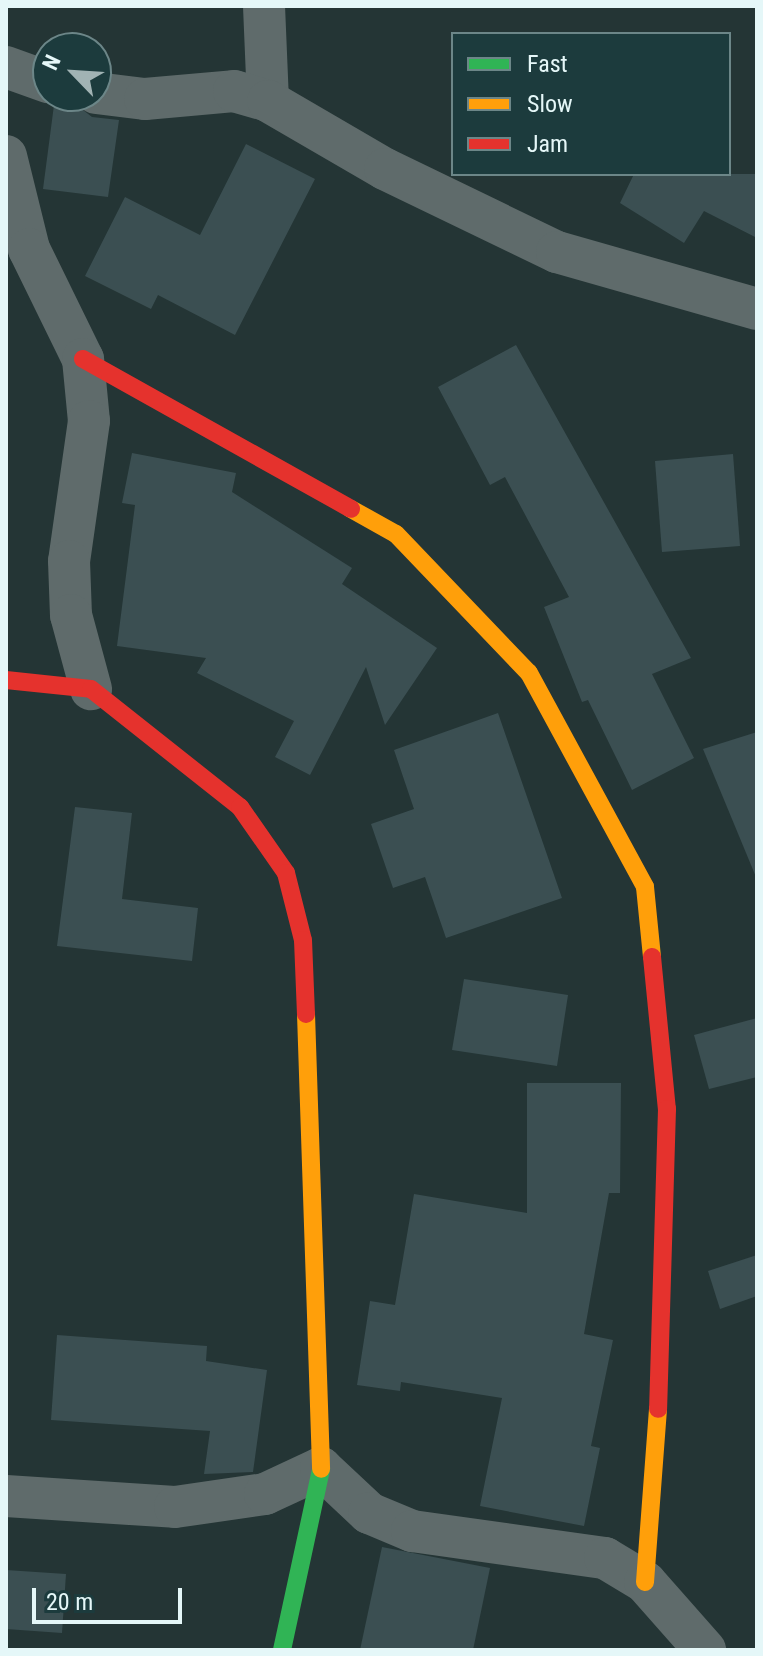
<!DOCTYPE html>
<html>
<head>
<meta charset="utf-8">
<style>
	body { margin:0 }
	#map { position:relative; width:763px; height:1656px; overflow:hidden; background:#243535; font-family:"Roboto Condensed",sans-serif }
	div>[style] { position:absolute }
	.building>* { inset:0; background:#3b4f52 }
	.street>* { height:42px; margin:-21px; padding:0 21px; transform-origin:21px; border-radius:21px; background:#5f6b6b }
	.fast>* { height:18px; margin:-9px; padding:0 9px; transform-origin:9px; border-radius:9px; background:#30b455 }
	.slow>* { height:18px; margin:-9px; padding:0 9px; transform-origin:9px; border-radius:9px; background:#ff9f0a }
	.jam>* { height:18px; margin:-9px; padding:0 9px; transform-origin:9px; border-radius:9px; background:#e5322d }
	span { translate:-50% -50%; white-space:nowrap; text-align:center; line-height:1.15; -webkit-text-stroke:7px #1c3b3d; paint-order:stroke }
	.frame { position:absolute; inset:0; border:8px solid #e5f7f8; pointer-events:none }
	.legend { position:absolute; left:451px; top:32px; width:280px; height:144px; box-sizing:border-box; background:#1c3b3d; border:2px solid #6c8688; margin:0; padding:10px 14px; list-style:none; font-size:24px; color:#e5f7f8 }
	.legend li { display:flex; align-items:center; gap:16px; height:40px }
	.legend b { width:40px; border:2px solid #6c8688 }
	.north { position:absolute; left:32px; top:32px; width:80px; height:80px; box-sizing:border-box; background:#1c3b3d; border:2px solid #6c8688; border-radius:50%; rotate:295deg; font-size:22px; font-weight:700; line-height:32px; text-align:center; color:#e5f7f8 }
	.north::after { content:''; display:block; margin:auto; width:28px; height:36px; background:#a1b3b4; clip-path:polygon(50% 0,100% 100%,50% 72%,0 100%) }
	.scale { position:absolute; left:32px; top:1588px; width:150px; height:36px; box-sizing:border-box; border:4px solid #e5f7f8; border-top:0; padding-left:10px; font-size:24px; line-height:28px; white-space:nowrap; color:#e5f7f8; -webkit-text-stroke:6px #1c3b3d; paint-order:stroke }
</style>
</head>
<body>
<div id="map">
	<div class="building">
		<i style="clip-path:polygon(74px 103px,92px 117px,119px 120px,108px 197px,43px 189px,54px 105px)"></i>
		<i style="clip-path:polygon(246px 144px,315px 179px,235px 335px,158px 295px,151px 309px,85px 276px,125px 197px,200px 235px)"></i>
		<i style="clip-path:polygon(634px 174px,757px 174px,757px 238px,704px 211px,684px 243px,620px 203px)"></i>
		<i style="clip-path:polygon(516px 345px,691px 658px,652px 674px,694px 758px,632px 790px,588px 700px,582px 702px,544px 607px,569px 597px,505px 477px,490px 485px,438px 387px)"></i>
		<i style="clip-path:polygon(132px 453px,236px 473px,232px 492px,352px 568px,342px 584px,437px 648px,385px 725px,366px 667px,310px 775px,275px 757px,294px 721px,197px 673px,206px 658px,117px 646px,135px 505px,122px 503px)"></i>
		<i style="clip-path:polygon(733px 454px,740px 546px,662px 552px,655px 461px)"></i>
		<i style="clip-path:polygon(498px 713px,562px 898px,446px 938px,425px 877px,393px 888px,371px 824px,414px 809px,394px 750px)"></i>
		<i style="clip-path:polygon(757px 732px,757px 877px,756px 877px,703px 749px)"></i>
		<i style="clip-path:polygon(75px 807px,132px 813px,122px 899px,198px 908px,192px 961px,57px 946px)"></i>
		<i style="clip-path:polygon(464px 979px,568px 995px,557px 1066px,452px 1050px)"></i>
		<i style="clip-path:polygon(757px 1018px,757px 1077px,709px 1089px,694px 1035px)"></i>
		<i style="clip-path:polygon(527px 1083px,621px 1083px,620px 1193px,609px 1193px,584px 1334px,613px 1340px,591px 1446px,600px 1448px,584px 1526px,480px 1506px,502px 1398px,401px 1382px,400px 1391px,357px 1385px,370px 1301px,395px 1305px,414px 1194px,527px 1213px)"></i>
		<i style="clip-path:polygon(757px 1255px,757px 1296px,720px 1309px,708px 1271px)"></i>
		<i style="clip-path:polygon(57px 1335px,207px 1346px,206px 1361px,267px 1370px,253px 1472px,204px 1474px,210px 1431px,51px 1420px)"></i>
		<i style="clip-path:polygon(382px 1547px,490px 1568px,473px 1650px,360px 1650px)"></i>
		<i style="clip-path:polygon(6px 1570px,66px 1574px,62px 1633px,6px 1629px)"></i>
	</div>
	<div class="street">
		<i style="left:264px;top:6px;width:95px;rotate:87.6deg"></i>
		<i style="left:6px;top:67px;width:45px;rotate:19.7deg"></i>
		<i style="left:96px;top:93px;width:49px;rotate:7deg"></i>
		<i style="left:145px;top:99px;width:89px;rotate:-5.1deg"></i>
		<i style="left:234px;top:91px;width:35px;rotate:16deg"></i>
		<i style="left:268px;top:101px;width:135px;rotate:30.2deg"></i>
		<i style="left:385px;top:169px;width:191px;rotate:25.8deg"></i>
		<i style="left:557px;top:252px;width:208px;rotate:15.9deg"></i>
		<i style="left:6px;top:156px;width:96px;rotate:76.1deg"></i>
		<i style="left:29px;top:249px;width:123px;rotate:63.9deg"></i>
		<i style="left:83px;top:359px;width:62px;rotate:84.5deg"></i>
		<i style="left:89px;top:421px;width:141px;rotate:98.1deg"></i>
		<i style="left:69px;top:561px;width:54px;rotate:87.9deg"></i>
		<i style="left:71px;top:615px;width:77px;rotate:74.9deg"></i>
		<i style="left:6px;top:1496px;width:169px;rotate:3.7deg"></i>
		<i style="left:175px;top:1507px;width:91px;rotate:-8.2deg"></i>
		<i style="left:265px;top:1494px;width:62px;rotate:-24.9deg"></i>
		<i style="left:321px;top:1468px;width:66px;rotate:43.2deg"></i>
		<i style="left:369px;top:1513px;width:47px;rotate:22.7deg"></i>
		<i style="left:412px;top:1531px;width:195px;rotate:8deg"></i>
		<i style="left:605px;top:1558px;width:47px;rotate:31deg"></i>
		<i style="left:645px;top:1582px;width:91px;rotate:48.6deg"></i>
	</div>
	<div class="fast">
		<i style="left:282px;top:1650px;width:185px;rotate:-77.8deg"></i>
	</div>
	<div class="slow">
		<i style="left:351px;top:509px;width:51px;rotate:29.1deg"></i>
		<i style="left:396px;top:534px;width:192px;rotate:46.3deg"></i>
		<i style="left:529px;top:673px;width:243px;rotate:61.5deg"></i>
		<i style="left:645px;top:887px;width:70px;rotate:84.3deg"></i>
		<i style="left:306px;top:1014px;width:455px;rotate:88.1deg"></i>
		<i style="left:645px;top:1582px;width:173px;rotate:-85.7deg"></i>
	</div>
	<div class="jam">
		<i style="left:83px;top:359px;width:307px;rotate:29.2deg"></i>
		<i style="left:6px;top:680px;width:85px;rotate:6deg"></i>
		<i style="left:91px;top:689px;width:190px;rotate:38.4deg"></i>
		<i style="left:240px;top:807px;width:80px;rotate:55.1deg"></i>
		<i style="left:286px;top:873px;width:69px;rotate:75.8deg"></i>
		<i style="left:303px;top:940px;width:74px;rotate:87.7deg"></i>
		<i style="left:652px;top:957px;width:153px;rotate:84.4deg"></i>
		<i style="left:667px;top:1109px;width:300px;rotate:91.7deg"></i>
	</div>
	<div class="frame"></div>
	<ul class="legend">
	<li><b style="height:10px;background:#30b455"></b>Fast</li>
	<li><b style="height:10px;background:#ff9f0a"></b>Slow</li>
	<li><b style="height:10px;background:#e5322d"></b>Jam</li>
	</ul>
	<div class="north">N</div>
	<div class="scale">20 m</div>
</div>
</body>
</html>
